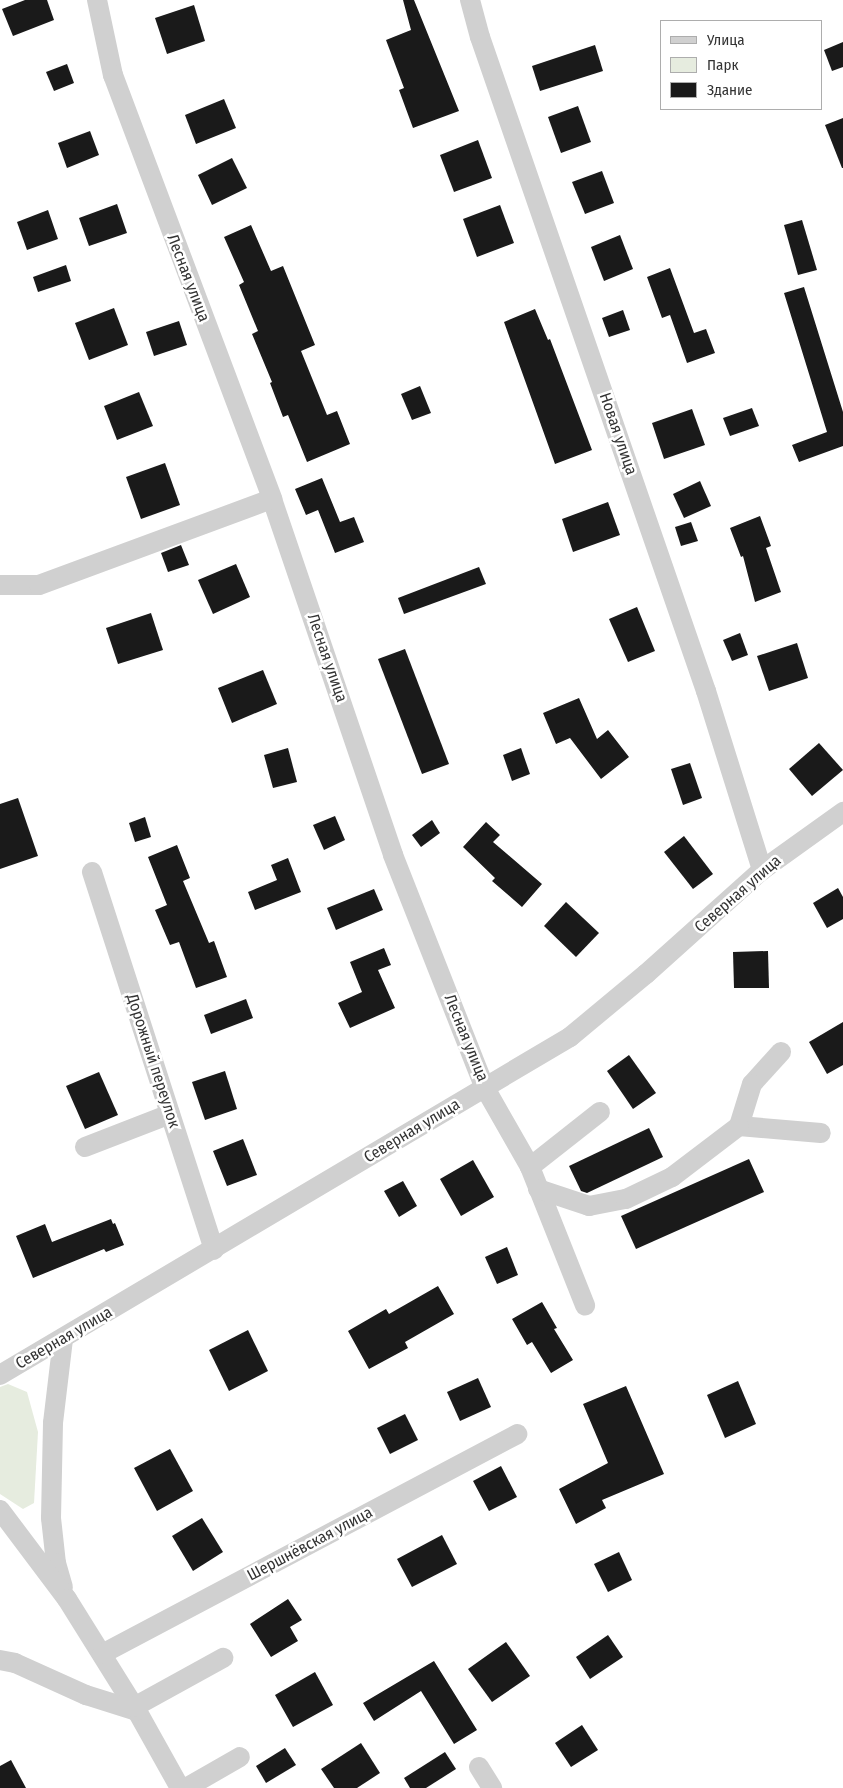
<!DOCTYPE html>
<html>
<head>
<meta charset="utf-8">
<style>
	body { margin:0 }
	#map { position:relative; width:843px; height:1788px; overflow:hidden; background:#fff; font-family:"Fira Sans Condensed",sans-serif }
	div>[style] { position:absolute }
	.green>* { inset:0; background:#e6ecdf }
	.building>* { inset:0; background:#1a1a1a }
	.minor>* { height:20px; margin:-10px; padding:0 10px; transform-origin:10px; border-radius:10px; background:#d0d0d0 }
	span { translate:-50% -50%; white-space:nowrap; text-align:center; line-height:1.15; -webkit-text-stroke:5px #fff; paint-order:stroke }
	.street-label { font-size:16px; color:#333 }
	.legend { position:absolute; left:660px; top:20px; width:162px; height:90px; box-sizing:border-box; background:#fff; border:1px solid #adadad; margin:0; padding:6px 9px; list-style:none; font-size:15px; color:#333 }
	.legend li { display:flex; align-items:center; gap:10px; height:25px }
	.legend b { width:25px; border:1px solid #adadad }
</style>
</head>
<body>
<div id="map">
	<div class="green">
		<i style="clip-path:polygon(8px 1384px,27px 1392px,38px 1432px,34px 1503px,23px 1509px,0 1494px,0 1387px)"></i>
	</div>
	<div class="building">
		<i style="clip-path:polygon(25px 0,47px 0,54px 20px,13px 36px,2px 9px)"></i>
		<i style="clip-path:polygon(403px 0,414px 0,459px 111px,413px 128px,399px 90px,404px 88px,386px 40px,411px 30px)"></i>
		<i style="clip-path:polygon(194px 5px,205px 41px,167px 54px,155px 18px)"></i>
		<i style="clip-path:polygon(843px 42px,843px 67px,832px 71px,824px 50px)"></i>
		<i style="clip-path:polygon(595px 45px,603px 71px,540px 91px,532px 66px)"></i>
		<i style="clip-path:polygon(67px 64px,74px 83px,54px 91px,46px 72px)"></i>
		<i style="clip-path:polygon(224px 99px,236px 128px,196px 144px,185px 115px)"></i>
		<i style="clip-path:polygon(578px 106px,591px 142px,561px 153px,548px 117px)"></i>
		<i style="clip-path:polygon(843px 118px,843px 168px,842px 168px,825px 125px)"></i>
		<i style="clip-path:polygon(90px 131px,99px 155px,67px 168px,58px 143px)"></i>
		<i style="clip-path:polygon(478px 140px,492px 178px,454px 192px,440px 155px)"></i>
		<i style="clip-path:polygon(232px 158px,247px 188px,212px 205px,198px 175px)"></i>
		<i style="clip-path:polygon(602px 171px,614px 203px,585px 214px,572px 182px)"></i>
		<i style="clip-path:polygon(117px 204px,127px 233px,89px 246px,79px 218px)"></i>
		<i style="clip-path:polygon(500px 205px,514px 243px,477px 257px,463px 219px)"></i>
		<i style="clip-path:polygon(48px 210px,58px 239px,27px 250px,17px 222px)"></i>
		<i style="clip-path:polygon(802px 220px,817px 270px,798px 275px,784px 225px)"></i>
		<i style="clip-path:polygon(251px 225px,271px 271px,283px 266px,315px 345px,301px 351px,327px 415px,337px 411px,350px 444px,307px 462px,288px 415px,283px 417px,270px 383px,272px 382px,252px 334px,258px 331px,239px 285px,244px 282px,224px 237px)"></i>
		<i style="clip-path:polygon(620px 235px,633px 269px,604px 281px,591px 247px)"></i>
		<i style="clip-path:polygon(66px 265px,71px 281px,38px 292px,33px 277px)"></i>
		<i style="clip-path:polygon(670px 268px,694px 333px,706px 329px,715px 353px,687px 363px,670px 315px,662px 318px,647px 277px)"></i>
		<i style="clip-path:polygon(804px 287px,843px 412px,843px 446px,799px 462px,792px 445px,827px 432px,784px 293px)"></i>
		<i style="clip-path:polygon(114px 308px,128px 345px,89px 360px,75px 323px)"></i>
		<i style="clip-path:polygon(535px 309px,548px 340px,550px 339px,592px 450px,555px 464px,504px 322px)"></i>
		<i style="clip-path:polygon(623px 310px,630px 330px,609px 337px,602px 318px)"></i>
		<i style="clip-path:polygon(179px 321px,187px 345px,154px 356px,146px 332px)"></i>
		<i style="clip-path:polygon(420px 386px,431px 413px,412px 420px,401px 394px)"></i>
		<i style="clip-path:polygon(139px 392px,153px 426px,117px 440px,104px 406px)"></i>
		<i style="clip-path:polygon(752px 408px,759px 426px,730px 436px,723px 418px)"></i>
		<i style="clip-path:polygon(692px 409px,705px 445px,664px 459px,652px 423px)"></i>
		<i style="clip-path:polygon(165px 463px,180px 505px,141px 519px,126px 477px)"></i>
		<i style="clip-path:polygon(322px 478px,340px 522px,354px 517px,364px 542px,335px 553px,318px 510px,306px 515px,295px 489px)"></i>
		<i style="clip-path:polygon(700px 481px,711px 506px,684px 518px,673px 494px)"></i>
		<i style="clip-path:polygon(608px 502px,620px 535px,573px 552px,562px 519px)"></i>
		<i style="clip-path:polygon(760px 516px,771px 546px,766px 548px,781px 592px,755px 602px,743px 556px,741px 557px,730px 528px)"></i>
		<i style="clip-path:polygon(691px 522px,698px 541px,681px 546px,675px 527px)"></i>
		<i style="clip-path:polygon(181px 545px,189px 565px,168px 572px,161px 553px)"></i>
		<i style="clip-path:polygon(236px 564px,250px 597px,213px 614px,198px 580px)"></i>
		<i style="clip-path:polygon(479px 567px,486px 584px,404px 614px,398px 598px)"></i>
		<i style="clip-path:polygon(637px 607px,655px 651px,628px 662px,609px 619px)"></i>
		<i style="clip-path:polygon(151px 613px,163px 650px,118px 664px,106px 628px)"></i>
		<i style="clip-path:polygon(740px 633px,748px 655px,732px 661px,723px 640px)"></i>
		<i style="clip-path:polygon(797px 643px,808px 678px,769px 691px,757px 656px)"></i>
		<i style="clip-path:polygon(405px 649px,449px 764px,422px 774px,378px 659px)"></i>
		<i style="clip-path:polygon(263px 670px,277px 704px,232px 723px,218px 688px)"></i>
		<i style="clip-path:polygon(579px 698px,597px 739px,608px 730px,629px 757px,601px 779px,570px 738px,556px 744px,543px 713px)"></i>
		<i style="clip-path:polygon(819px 743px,843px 770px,812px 796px,789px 769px)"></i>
		<i style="clip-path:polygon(288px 748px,297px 782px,273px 788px,264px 755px)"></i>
		<i style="clip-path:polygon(521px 748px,530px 774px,512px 781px,503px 755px)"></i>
		<i style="clip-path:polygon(690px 763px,702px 798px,683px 805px,671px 769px)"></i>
		<i style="clip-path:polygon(18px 798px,38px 856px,0 869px,0 804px)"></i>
		<i style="clip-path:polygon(335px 816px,345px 840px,324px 850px,313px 825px)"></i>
		<i style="clip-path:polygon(145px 817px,151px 837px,135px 842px,129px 823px)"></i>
		<i style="clip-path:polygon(432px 820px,440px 833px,421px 847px,412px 835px)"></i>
		<i style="clip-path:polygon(486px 822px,500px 835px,493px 842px,542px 884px,522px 907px,492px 881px,495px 878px,463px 847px)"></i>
		<i style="clip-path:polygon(684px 836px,713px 874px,693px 889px,664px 852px)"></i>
		<i style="clip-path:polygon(177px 845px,190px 878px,183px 881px,209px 943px,214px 941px,227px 977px,196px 988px,179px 942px,170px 945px,155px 910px,167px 905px,148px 857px)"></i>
		<i style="clip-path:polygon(288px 858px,301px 892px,255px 910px,248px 892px,277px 880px,271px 865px)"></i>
		<i style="clip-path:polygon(838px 888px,843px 897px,843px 919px,827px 928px,813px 903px)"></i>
		<i style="clip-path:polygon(374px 889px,383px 910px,336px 930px,327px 908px)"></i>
		<i style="clip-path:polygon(566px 902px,599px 933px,576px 957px,544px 926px)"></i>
		<i style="clip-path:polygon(384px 948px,391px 965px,378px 970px,395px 1008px,350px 1028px,338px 1003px,362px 992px,350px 962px)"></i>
		<i style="clip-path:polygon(768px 951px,769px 988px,734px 988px,733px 952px)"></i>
		<i style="clip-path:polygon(246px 999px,253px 1018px,211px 1034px,204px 1015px)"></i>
		<i style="clip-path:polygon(843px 1022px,843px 1065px,827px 1074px,809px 1042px)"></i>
		<i style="clip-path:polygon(629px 1055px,656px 1093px,633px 1109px,607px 1071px)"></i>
		<i style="clip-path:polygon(225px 1071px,237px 1109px,205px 1120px,192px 1082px)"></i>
		<i style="clip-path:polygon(99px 1072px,118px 1115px,85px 1129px,66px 1086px)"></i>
		<i style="clip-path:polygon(649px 1128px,663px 1157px,587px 1193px,581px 1191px,569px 1166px)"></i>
		<i style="clip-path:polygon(243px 1139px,257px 1175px,227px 1186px,213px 1151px)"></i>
		<i style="clip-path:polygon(749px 1159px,764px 1192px,636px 1249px,621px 1216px)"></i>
		<i style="clip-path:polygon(473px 1160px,494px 1197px,461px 1216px,440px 1179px)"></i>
		<i style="clip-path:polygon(403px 1181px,417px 1206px,399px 1217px,384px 1191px)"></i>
		<i style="clip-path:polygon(111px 1219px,113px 1224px,115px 1223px,124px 1245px,106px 1252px,104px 1249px,33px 1278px,16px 1236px,45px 1224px,52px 1242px)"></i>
		<i style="clip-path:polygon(507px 1247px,518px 1275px,497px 1284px,485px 1257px)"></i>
		<i style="clip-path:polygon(438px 1286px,454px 1314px,405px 1342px,408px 1348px,369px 1369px,348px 1331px,386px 1309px,389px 1314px)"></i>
		<i style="clip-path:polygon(542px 1302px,557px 1328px,554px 1329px,573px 1360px,551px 1373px,532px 1342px,527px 1345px,512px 1319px)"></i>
		<i style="clip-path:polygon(248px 1330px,268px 1371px,229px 1391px,209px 1350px)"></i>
		<i style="clip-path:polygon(478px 1378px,491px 1407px,460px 1421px,447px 1392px)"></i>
		<i style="clip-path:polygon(738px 1381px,756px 1424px,725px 1438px,707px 1395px)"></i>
		<i style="clip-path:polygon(626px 1386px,664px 1474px,602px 1500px,606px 1508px,576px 1524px,559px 1489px,608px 1463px,583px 1404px)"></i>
		<i style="clip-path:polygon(405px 1414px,418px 1440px,390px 1454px,377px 1428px)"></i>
		<i style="clip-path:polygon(170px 1449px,193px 1491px,157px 1511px,134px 1468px)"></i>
		<i style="clip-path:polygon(501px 1466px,517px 1497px,489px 1511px,473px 1481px)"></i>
		<i style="clip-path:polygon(202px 1518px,223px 1552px,193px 1571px,172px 1536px)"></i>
		<i style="clip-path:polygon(442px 1535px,457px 1564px,412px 1587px,397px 1559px)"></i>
		<i style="clip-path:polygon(619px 1552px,632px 1580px,608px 1592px,594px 1564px)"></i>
		<i style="clip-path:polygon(288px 1599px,302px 1620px,290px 1627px,298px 1641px,271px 1657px,250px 1624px)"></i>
		<i style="clip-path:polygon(608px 1635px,623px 1657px,590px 1679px,576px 1657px)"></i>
		<i style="clip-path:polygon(506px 1642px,530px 1676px,492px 1702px,468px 1669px)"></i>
		<i style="clip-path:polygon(434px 1661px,477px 1730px,454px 1744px,421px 1691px,374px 1721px,363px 1703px)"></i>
		<i style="clip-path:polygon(315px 1672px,333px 1705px,293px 1727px,275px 1695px)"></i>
		<i style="clip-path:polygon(582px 1725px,598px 1750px,571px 1767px,555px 1743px)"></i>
		<i style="clip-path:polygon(361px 1743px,380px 1773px,357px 1788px,334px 1788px,321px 1769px)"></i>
		<i style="clip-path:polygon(285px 1748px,296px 1765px,266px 1783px,256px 1766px)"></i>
		<i style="clip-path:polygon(445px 1752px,456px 1769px,426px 1788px,410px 1788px,404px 1778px)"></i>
		<i style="clip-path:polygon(11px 1760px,26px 1788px,0 1788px,0 1766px)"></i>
	</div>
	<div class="minor">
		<i style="left:97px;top:0;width:77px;rotate:78deg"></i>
		<i style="left:113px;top:75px;width:453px;rotate:69.4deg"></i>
		<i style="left:272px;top:499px;width:376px;rotate:71.2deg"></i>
		<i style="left:393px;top:855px;width:251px;rotate:68.5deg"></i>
		<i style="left:485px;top:1088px;width:91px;rotate:60.3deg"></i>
		<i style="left:530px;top:1167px;width:149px;rotate:68.3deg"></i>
		<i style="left:470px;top:0;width:38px;rotate:75deg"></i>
		<i style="left:480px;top:37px;width:692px;rotate:70.94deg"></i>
		<i style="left:706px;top:691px;width:188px;rotate:72.6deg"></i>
		<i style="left:0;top:585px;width:39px"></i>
		<i style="left:39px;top:585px;width:248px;rotate:-20.3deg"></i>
		<i style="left:92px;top:872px;width:397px;rotate:72.1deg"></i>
		<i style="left:781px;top:1052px;width:43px;rotate:132.2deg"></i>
		<i style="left:752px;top:1084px;width:44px;rotate:107.2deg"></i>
		<i style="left:739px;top:1126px;width:82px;rotate:4.9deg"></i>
		<i style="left:85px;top:1147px;width:91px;rotate:-21.2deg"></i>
		<i style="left:530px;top:1167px;width:89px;rotate:-38.2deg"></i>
		<i style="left:538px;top:1189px;width:54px;rotate:18.4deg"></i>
		<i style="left:589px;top:1206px;width:38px;rotate:-11deg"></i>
		<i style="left:626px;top:1199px;width:51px;rotate:-25.6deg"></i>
		<i style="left:672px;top:1177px;width:84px;rotate:-37.3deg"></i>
		<i style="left:63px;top:1339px;width:85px;rotate:96.8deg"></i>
		<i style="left:53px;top:1423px;width:95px;rotate:91.2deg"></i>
		<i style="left:51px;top:1518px;width:45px;rotate:83.7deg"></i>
		<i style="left:56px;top:1563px;width:25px;rotate:74deg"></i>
		<i style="left:0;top:1375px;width:663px;rotate:-30.67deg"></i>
		<i style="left:570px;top:1037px;width:99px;rotate:-39.7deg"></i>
		<i style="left:646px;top:974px;width:156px;rotate:-41.9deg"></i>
		<i style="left:762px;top:870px;width:100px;rotate:-35.6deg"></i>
		<i style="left:0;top:1510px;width:111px;rotate:53deg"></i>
		<i style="left:67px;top:1599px;width:132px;rotate:58deg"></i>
		<i style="left:137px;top:1711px;width:88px;rotate:60.8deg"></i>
		<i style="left:102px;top:1654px;width:470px;rotate:-27.9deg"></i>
		<i style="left:0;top:1660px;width:15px;rotate:11deg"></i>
		<i style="left:15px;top:1663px;width:78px;rotate:24.3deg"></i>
		<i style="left:86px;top:1695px;width:53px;rotate:17.4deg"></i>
		<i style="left:134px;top:1707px;width:102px;rotate:-28.8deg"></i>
		<i style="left:479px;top:1767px;width:25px;rotate:58deg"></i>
		<i style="left:186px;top:1788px;width:62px;rotate:-29.9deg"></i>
	</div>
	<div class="street-label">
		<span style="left:188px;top:278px;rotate:69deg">Лесная улица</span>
		<span style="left:618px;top:434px;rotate:71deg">Новая улица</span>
		<span style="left:327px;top:658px;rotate:71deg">Лесная улица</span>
		<span style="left:738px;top:894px;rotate:-41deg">Северная улица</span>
		<span style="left:466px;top:1038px;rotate:68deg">Лесная улица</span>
		<span style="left:153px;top:1061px;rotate:72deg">Дорожный переулок</span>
		<span style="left:412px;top:1131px;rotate:-31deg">Северная улица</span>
		<span style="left:64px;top:1338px;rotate:-30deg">Северная улица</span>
		<span style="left:310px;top:1544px;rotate:-28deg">Шершнёвская улица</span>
	</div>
	<ul class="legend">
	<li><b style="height:6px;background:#d0d0d0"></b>Улица</li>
	<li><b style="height:14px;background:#e6ecdf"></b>Парк</li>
	<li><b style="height:14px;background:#1a1a1a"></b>Здание</li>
	</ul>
</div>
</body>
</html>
